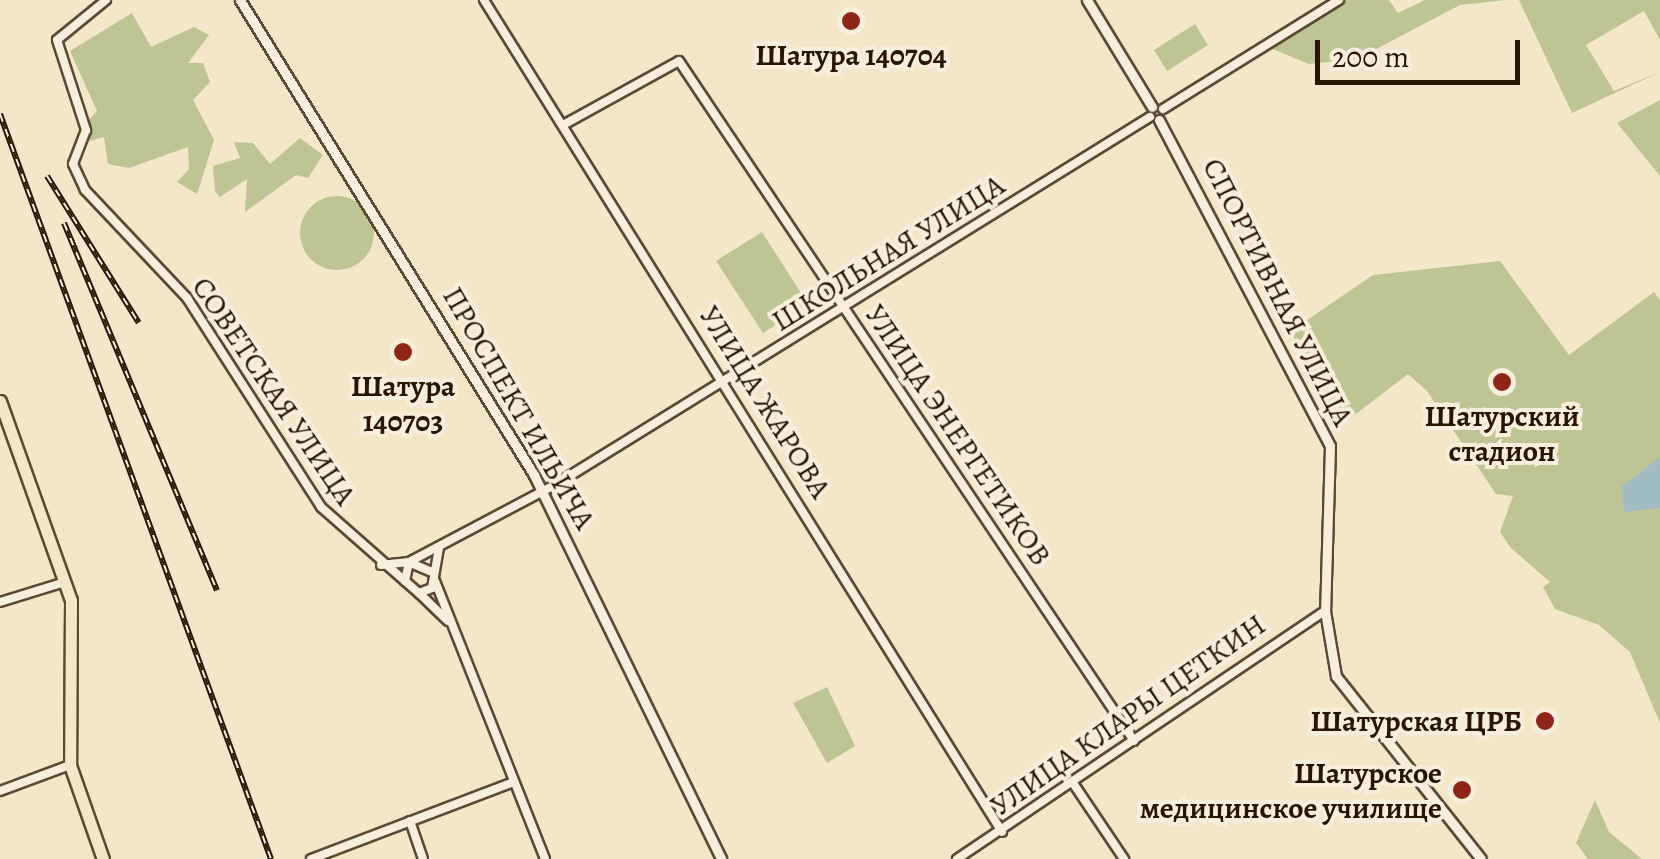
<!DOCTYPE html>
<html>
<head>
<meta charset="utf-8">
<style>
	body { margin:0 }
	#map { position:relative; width:1660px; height:859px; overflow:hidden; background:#f3e6c9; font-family:Alegreya,serif }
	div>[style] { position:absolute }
	.green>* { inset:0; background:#bec494 }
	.round { border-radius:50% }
	.water>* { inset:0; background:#a1bdc1 }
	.roads { filter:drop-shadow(2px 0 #5c4933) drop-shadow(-2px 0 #5c4933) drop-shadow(0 2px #5c4933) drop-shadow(0 -2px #5c4933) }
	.minor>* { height:8px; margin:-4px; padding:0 4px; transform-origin:4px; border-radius:4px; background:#f7efdc }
	.tertiary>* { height:9px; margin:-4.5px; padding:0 4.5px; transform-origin:4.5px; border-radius:4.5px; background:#f7efdc }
	.primary>* { height:11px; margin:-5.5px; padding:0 5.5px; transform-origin:5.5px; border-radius:5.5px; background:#f3e6c9 }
	.rail>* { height:6px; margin-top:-3px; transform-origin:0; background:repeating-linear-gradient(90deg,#f7efdc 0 8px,#2a1501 0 16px); box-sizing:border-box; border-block:2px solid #2a1501 }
	.dots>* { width:28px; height:28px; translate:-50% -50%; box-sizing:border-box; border:5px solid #f7efdc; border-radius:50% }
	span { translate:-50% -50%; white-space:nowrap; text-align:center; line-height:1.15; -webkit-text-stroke:8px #f7efdc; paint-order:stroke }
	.poi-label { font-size:30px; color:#2a1501; font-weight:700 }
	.right { translate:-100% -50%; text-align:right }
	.street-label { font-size:30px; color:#2a1501 }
	.scale { position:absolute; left:1315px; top:40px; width:205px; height:45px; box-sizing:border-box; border:5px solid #2a1501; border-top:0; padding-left:12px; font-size:30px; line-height:35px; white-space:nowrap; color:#2a1501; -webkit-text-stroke:8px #f7efdc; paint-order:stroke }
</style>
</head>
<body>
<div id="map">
	<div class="green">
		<i style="clip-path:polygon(1339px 0,1389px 0,1398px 13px,1425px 0,1505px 0,1460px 5px,1357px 59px,1309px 64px,1265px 46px)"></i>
		<i style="clip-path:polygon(1519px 0,1660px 0,1660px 40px,1644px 11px,1586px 45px,1614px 91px,1660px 72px,1572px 113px)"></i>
		<i style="clip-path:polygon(132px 13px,151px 47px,194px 27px,209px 35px,188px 63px,203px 63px,210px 82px,193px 100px,214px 140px,197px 194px,177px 182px,189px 169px,188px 147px,129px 168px,108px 164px,104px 137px,90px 141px,86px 123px,97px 111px,70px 51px)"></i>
		<i style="clip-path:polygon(1195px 24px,1208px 45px,1167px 71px,1154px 50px)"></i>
		<i style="clip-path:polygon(1660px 100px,1660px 176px,1617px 123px)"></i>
		<i style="clip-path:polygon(300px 138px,323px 155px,308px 178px,296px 175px,245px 212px,247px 179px,220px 197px,215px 191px,213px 166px,240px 158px,234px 142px,253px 143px,270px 164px)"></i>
		<i class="round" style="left:300px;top:196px;width:74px;height:74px"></i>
		<i style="clip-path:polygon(762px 232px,808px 304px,763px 333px,716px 261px)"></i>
		<i style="clip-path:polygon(1500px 261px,1569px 355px,1654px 292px,1660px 300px,1660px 723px,1630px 652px,1599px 625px,1555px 609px,1543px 587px,1550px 582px,1511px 548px,1500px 532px,1513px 496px,1496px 494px,1427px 391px,1408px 374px,1335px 430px,1291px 331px,1373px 275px)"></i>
		<i style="clip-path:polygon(827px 687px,855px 746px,827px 763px,793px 703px)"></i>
		<i style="clip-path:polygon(1595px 800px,1609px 832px,1642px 859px,1588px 859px,1576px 843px)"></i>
	</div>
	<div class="water">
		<i style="clip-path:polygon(1660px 457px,1660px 508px,1624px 512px,1622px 486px)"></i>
	</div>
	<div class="roads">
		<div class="minor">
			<i style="left:106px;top:0;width:63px;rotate:140.8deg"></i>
			<i style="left:57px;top:40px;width:95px;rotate:72.1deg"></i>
			<i style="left:86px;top:130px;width:36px;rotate:111deg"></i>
			<i style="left:73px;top:164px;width:29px;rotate:65deg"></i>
			<i style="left:85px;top:190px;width:149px;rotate:46.6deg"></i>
			<i style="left:187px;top:298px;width:248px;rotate:57.3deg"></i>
			<i style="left:321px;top:507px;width:112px;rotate:41.4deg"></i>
			<i style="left:484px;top:0;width:980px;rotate:58.09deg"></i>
			<i style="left:1163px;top:109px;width:207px;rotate:-31.8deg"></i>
			<i style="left:563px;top:125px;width:132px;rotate:-28.9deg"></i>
			<i style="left:679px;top:61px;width:818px;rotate:56.21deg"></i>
			<i style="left:381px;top:565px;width:28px;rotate:-6deg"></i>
			<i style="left:409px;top:562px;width:169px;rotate:-27.9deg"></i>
			<i style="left:558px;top:483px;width:696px;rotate:-31.73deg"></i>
			<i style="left:432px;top:572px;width:25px;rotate:-157deg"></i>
			<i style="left:409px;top:562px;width:19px;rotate:102deg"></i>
			<i style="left:405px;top:581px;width:18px;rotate:41deg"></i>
			<i style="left:419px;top:593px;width:14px;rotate:-21deg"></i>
			<i style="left:432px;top:588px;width:41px;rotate:-80.1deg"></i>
			<i style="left:435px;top:581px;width:299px;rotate:68.4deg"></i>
			<i style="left:419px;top:593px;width:40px;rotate:44deg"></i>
			<i style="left:0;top:602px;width:68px;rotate:-17.1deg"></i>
			<i style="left:1073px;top:783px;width:92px;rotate:56.1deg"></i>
			<i style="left:0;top:791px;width:75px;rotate:-20.4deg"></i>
			<i style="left:410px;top:821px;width:40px;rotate:71.1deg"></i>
			<i style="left:311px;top:859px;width:217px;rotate:-20.8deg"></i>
			<i style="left:957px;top:859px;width:444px;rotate:-34deg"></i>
		</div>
		<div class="tertiary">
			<i style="left:240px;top:0;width:559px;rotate:58.24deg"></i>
			<i style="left:534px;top:475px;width:427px;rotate:64deg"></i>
			<i style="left:1087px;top:0;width:125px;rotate:58.7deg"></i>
			<i style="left:1159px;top:120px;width:368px;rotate:62.3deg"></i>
			<i style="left:1330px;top:446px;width:165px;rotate:91.7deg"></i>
			<i style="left:1325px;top:611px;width:66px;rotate:80.4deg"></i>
			<i style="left:1336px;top:676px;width:233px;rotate:51.6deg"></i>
		</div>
		<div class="primary">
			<i style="left:0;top:401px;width:211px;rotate:70.4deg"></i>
			<i style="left:71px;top:600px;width:165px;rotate:90.3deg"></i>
			<i style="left:70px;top:765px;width:100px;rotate:70.7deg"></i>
		</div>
	</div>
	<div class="rail">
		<i style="left:0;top:114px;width:793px;rotate:70.01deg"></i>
		<i style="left:47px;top:176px;width:173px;rotate:58deg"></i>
		<i style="left:64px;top:223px;width:398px;rotate:67.4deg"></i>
	</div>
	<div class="dots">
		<i style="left:851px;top:21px;background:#8f2418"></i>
		<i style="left:403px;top:352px;background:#8f2418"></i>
		<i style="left:1502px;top:382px;background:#8f2418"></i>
		<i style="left:1545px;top:721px;background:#8f2418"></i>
		<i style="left:1462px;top:790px;background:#8f2418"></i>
	</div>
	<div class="poi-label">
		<span style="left:851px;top:55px">Шатура 140704</span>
		<span style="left:403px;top:403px">Шатура<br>140703</span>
		<span style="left:1502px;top:433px">Шатурский<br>стадион</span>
		<span class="right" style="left:1522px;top:721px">Шатурская ЦРБ</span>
		<span class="right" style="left:1442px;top:790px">Шатурское<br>медицинское училище</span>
	</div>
	<div class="street-label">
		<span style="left:888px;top:253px;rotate:-32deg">ШКОЛЬНАЯ УЛИЦА</span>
		<span style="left:1278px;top:292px;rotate:63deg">СПОРТИВНАЯ УЛИЦА</span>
		<span style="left:274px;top:391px;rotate:56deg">СОВЕТСКАЯ УЛИЦА</span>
		<span style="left:765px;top:402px;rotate:58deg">УЛИЦА ЖАРОВА</span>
		<span style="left:519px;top:408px;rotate:60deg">ПРОСПЕКТ ИЛЬИЧА</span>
		<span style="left:958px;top:435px;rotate:56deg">УЛИЦА ЭНЕРГЕТИКОВ</span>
		<span style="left:1128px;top:715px;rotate:-35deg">УЛИЦА КЛАРЫ ЦЕТКИН</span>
	</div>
	<div class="scale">200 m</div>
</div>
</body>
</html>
